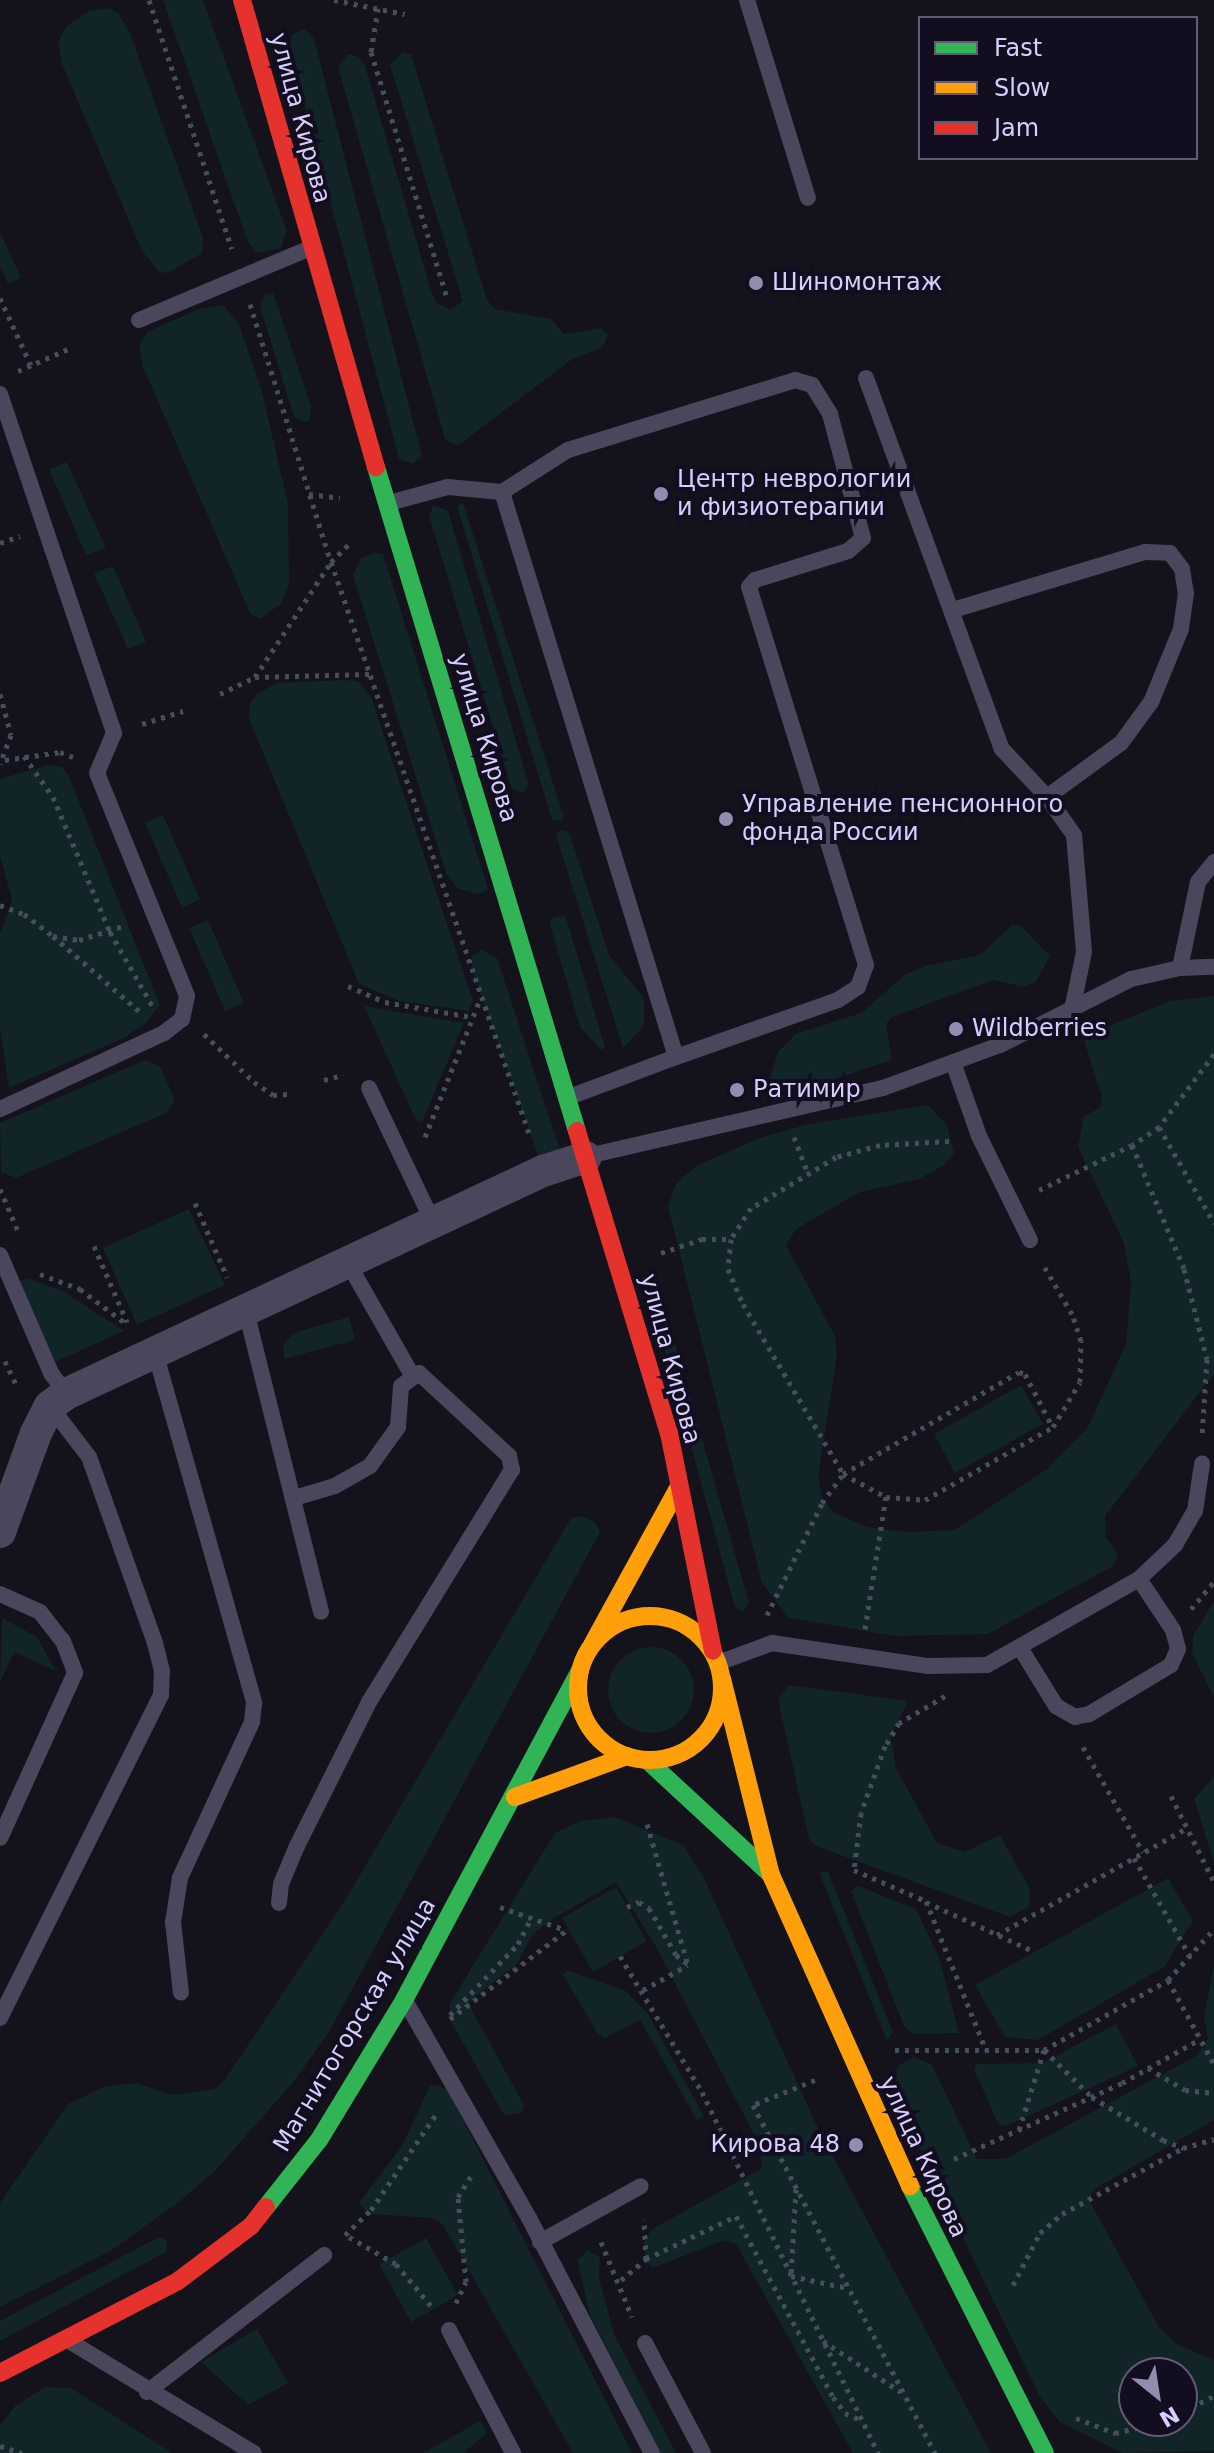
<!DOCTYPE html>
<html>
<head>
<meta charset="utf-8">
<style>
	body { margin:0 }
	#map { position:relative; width:1214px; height:2453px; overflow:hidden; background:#14121b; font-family:"DejaVu Sans",sans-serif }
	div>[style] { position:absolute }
	.green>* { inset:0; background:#112427 }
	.round { border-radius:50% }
	.path>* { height:5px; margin-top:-2.5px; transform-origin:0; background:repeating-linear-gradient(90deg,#454e5c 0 4px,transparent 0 10px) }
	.lane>* { height:16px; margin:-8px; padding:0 8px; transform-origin:8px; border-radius:8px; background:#4a475c }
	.street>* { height:32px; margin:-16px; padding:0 16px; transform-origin:16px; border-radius:16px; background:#4a475c }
	.fast>* { height:18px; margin:-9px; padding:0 9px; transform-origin:9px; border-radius:9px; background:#30b455 }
	.slow>* { height:18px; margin:-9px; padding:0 9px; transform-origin:9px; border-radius:9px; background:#ff9f0a }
	.slow>.ring { margin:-9px; padding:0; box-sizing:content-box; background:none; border:18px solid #ff9f0a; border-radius:50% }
	.jam>* { height:18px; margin:-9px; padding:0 9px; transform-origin:9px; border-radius:9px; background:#e5322d }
	.dots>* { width:22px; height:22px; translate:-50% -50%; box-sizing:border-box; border:4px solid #120e1f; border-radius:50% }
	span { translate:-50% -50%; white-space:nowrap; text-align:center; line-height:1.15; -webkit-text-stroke:8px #120e1f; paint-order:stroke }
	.street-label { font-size:24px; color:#d8cefd }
	.poi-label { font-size:24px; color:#d8cefd }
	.left { translate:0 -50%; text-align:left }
	.right { translate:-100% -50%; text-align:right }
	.legend { position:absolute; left:918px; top:16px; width:280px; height:144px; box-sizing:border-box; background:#120e1f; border:2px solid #615b78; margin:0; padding:10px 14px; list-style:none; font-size:24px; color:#d8cefd }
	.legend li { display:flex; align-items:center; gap:16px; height:40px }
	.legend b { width:40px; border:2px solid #615b78 }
	.north { position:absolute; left:1118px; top:2357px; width:80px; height:80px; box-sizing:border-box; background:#120e1f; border:2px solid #615b78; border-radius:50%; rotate:150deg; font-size:22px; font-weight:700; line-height:32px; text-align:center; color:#d8cefd }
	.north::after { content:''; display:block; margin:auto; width:28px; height:36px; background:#938cae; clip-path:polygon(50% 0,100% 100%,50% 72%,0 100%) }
</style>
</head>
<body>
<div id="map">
	<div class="green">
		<i style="clip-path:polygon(163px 0,203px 0,287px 231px,281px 248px,257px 253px,247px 240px)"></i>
		<i style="clip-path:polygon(108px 8px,118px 13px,130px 33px,203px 238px,202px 253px,170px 272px,160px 273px,142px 251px,62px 64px,58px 42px,66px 27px,89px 11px)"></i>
		<i style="clip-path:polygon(304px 29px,314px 39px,422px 456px,412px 464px,399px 459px,289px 47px,292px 35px)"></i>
		<i style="clip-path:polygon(403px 52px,411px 54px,487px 300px,495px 309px,551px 319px,564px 334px,601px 328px,608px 335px,603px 347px,571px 360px,457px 446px,445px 439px,338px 67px,348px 54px,359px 57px,365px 66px,431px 290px,436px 302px,450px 310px,463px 301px,390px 65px)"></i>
		<i style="clip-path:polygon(0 232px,21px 278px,8px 284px,0 266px)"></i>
		<i style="clip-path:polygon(273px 293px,311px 406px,310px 420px,305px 422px,294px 417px,260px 306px,265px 294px)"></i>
		<i style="clip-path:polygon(223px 305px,238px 322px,261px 388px,288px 503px,289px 583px,282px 603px,260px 619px,250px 613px,143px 367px,139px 346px,147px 332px,199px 309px)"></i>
		<i style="clip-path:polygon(67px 462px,106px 548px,86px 555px,49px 469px)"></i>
		<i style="clip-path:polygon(463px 503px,564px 817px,561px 821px,552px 820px,457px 506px)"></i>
		<i style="clip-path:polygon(433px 505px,448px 511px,529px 785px,523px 793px,512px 789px,429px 516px)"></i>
		<i style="clip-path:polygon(374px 553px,383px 554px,488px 889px,479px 894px,458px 889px,446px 873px,353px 575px,361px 558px)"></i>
		<i style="clip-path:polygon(113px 566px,146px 642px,128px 649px,94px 573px)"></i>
		<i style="clip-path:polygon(344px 680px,358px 681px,371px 697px,473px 1001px,469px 1011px,399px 1001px,359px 984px,249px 719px,250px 703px,258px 693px,277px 683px)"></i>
		<i style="clip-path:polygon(47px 765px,62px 767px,68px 774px,160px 1005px,146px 1023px,124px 1038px,9px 1088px,0 1028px,0 934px,12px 900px,0 855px,0 779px)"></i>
		<i style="clip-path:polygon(163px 815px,200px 899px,182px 908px,145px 823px)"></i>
		<i style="clip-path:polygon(560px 830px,569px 832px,609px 955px,644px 998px,644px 1026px,623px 1048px,556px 835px)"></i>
		<i style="clip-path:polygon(565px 915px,605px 1047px,601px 1050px,580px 1027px,550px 924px,550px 919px)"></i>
		<i style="clip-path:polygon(208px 920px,244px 1003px,225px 1011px,189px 928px)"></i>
		<i style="clip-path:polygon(1012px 925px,1021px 926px,1050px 956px,1036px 982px,1024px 987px,993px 980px,892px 1017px,886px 1024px,892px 1060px,785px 1095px,774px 1089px,770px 1078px,778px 1052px,796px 1034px,861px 1013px,906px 974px,925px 966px,980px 955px)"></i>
		<i style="clip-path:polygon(481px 950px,497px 958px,560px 1150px,539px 1158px,472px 970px,472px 956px)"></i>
		<i style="clip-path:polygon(1214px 996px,1214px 1374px,1105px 1516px,1105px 1536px,1118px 1554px,1113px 1566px,988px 1634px,895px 1636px,789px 1618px,762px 1583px,668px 1206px,676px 1184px,696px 1166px,757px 1139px,808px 1124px,928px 1105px,947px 1125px,954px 1153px,943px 1166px,919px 1179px,860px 1192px,796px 1229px,786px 1245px,835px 1336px,837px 1356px,818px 1477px,822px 1497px,833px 1512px,867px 1527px,907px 1532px,955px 1530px,1047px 1469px,1088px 1427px,1126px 1344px,1131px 1282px,1124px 1243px,1078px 1147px,1084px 1116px,1100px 1108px,1102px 1097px,1083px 1037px,1170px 1001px)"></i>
		<i style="clip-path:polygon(364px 1006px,464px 1023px,422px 1122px,416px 1120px)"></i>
		<i style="clip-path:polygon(145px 1060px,160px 1066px,175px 1100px,166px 1113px,16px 1178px,1px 1172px,0 1123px)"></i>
		<i style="clip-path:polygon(189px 1209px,225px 1285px,137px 1325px,103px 1248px)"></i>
		<i style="clip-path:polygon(27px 1278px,65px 1292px,124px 1331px,55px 1362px,19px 1282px)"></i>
		<i style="clip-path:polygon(658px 1285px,749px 1603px,743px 1612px,735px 1607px,650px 1297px)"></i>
		<i style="clip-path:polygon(349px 1317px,355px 1340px,284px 1359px,283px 1344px,294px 1333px)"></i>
		<i style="clip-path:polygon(1021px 1385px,1043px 1424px,955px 1473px,934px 1434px)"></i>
		<i style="clip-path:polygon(582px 1516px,595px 1522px,600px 1532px,329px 2032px,295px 2080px,215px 2171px,179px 2202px,112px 2250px,0 2307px,0 2203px,68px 2104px,106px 2086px,136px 2083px,172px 2095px,214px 2089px,223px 2082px,344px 1902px,571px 1518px)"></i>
		<i style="clip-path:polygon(1214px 1601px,1214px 1697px,1192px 1653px,1193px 1636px)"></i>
		<i style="clip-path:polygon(2px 1618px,37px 1637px,56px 1671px,14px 1652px,0 1682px)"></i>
		<i class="round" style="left:608px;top:1647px;width:86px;height:86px"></i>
		<i style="clip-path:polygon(789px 1685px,908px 1701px,891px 1737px,896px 1768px,937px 1843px,964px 1852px,1000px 1835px,1030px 1889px,1029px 1907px,1010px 1917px,816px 1846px,809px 1839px,778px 1699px)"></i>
		<i style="clip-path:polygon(1214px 1777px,1214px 1862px,1194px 1799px)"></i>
		<i style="clip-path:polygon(615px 1817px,683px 1845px,703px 1876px,817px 2126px,991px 2453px,853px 2453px,736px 2244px,724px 2240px,653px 2268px,647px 2262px,643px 2244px,651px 2230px,762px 2168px,759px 2144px,656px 1947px,616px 1882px,553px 1919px,532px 1935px,517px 1964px,473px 1998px,469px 2005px,524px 2105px,521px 2113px,504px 2115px,449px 2018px,450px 2003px,555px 1833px,581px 1821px)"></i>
		<i style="clip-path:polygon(828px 1871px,893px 2032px,887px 2041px,822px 1880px,820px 1872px)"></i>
		<i style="clip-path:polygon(1168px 1878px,1193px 1921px,1164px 1967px,1038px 2040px,1005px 2037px,975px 1985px)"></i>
		<i style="clip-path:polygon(858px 1886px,916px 1909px,940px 1960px,959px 2033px,913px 2034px,904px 2026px,851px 1891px)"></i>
		<i style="clip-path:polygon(616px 1887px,647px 1941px,593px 1972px,562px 1918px)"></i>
		<i style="clip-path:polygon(evenodd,1214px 1965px,1214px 2120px,1093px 2190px,1089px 2200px,1159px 2327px,1177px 2344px,1214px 2360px,1214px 2451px,1123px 2453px,1060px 2422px,1040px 2397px,904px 2116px,894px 2088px,898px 2066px,914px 2057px,932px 2065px,977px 2159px,1005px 2159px,1198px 2055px,1208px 2038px,1204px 2017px,1214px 1965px,1134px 2373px,1182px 2373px,1182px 2421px,1134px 2421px,1134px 2373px)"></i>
		<i style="clip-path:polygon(567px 1970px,626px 1991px,648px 2014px,704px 2116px,697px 2120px,640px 2020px,605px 2038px,598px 2034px,563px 1975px)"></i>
		<i style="clip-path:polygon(1116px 2024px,1138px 2066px,1006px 2126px,998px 2124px,974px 2069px,977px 2064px,1042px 2063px)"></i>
		<i style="clip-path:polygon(436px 2085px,448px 2090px,632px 2453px,573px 2453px,443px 2225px,433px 2218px,368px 2214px,359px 2203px,402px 2146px,430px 2086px)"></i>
		<i style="clip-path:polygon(159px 2237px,167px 2240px,166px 2252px,0 2341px,0 2321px)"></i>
		<i style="clip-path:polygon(426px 2238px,458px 2295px,411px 2322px,379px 2264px)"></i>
		<i style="clip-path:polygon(588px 2250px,600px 2257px,599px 2278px,614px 2334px,676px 2453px,660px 2453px,590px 2315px,577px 2260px)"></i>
		<i style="clip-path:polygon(257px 2329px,288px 2383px,248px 2405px,201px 2362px)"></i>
		<i style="clip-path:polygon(45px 2387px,71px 2388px,172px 2453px,0 2453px,0 2426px,15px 2406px)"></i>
		<i style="clip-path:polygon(480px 2421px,487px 2433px,464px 2453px,423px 2453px)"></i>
	</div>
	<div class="path">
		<i style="left:149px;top:0;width:262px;rotate:71.6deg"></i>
		<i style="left:334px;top:0;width:72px;rotate:11.2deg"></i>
		<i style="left:378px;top:8px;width:45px;rotate:99deg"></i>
		<i style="left:371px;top:52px;width:254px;rotate:72.8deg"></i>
		<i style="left:0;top:298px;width:77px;rotate:65.4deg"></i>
		<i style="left:250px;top:304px;width:270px;rotate:72.6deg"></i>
		<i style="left:331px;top:562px;width:604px;rotate:70.88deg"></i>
		<i style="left:18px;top:371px;width:55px;rotate:-23.7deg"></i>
		<i style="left:309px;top:494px;width:31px;rotate:7deg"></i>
		<i style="left:0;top:543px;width:21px;rotate:-19deg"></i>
		<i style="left:255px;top:677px;width:138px;rotate:-56.5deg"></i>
		<i style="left:331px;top:562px;width:28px;rotate:-45deg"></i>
		<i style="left:0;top:694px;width:42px;rotate:75deg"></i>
		<i style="left:11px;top:735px;width:31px;rotate:111deg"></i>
		<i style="left:220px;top:694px;width:39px;rotate:-26deg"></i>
		<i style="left:255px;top:677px;width:114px;rotate:-1.5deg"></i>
		<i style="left:142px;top:724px;width:43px;rotate:-17.6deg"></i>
		<i style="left:24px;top:756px;width:50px;rotate:54.7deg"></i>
		<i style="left:53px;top:797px;width:147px;rotate:67.1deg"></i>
		<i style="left:110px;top:932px;width:86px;rotate:60.2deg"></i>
		<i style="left:5px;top:760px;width:56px;rotate:-8.3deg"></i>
		<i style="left:60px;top:752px;width:14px;rotate:21deg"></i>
		<i style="left:0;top:905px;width:26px;rotate:21deg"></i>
		<i style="left:24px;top:914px;width:36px;rotate:37deg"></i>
		<i style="left:53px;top:936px;width:26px;rotate:9deg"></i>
		<i style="left:79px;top:940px;width:49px;rotate:-17.7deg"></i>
		<i style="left:53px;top:936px;width:114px;rotate:41.1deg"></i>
		<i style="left:348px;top:986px;width:40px;rotate:23.4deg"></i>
		<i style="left:385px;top:1002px;width:88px;rotate:9.8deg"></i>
		<i style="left:204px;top:1034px;width:69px;rotate:43.8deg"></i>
		<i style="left:254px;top:1082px;width:23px;rotate:34deg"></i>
		<i style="left:273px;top:1095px;width:16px;rotate:-4deg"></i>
		<i style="left:1214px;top:1054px;width:91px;rotate:127deg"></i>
		<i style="left:1159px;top:1127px;width:111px;rotate:60.2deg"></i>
		<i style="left:324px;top:1080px;width:20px;rotate:-15deg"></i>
		<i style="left:1159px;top:1127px;width:32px;rotate:146deg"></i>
		<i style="left:1132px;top:1145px;width:134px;rotate:67.2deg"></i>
		<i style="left:1184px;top:1269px;width:93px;rotate:75.7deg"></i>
		<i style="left:1207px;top:1359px;width:78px;rotate:93.7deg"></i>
		<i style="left:425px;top:1137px;width:145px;rotate:-68.2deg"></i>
		<i style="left:794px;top:1137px;width:39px;rotate:69deg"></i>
		<i style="left:949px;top:1141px;width:69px;rotate:176.7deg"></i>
		<i style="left:880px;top:1145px;width:46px;rotate:164.7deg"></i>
		<i style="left:836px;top:1157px;width:99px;rotate:149deg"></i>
		<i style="left:751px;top:1208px;width:37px;rotate:123deg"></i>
		<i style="left:731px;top:1239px;width:30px;rotate:96deg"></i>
		<i style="left:728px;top:1269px;width:38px;rotate:67deg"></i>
		<i style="left:743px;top:1304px;width:197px;rotate:59.5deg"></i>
		<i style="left:843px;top:1474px;width:49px;rotate:28.1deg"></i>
		<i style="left:886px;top:1497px;width:39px;rotate:4deg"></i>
		<i style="left:925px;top:1500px;width:147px;rotate:-29.7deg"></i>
		<i style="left:1053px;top:1427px;width:52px;rotate:-59deg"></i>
		<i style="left:1080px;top:1382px;width:41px;rotate:-88.6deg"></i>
		<i style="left:1081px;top:1341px;width:28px;rotate:-108deg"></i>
		<i style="left:1072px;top:1314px;width:56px;rotate:-120.3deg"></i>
		<i style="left:0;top:1189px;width:46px;rotate:66.8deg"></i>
		<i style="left:1039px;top:1190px;width:103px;rotate:-25.8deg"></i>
		<i style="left:195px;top:1203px;width:81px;rotate:66.6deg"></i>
		<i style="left:94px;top:1246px;width:83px;rotate:66.5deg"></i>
		<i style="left:661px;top:1253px;width:43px;rotate:-18.9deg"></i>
		<i style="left:702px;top:1239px;width:29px"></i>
		<i style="left:40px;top:1274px;width:43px;rotate:20.6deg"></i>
		<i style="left:80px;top:1289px;width:60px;rotate:36.9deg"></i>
		<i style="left:5px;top:1361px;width:29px;rotate:65deg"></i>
		<i style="left:1191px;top:1609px;width:35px;rotate:-50deg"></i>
		<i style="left:767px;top:1615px;width:125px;rotate:-63.8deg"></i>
		<i style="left:822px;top:1503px;width:36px;rotate:-54deg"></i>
		<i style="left:843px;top:1474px;width:203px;rotate:-30.1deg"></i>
		<i style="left:1019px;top:1372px;width:6px;rotate:18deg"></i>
		<i style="left:1025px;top:1374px;width:59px;rotate:62.6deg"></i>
		<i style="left:865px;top:1629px;width:134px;rotate:-81deg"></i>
		<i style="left:945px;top:1696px;width:53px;rotate:149.6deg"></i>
		<i style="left:899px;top:1723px;width:27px;rotate:121deg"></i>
		<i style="left:885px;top:1746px;width:71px;rotate:109.7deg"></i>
		<i style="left:861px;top:1813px;width:57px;rotate:97deg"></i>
		<i style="left:854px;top:1870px;width:78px;rotate:23.3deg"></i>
		<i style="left:926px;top:1901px;width:161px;rotate:68.1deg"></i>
		<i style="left:1083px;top:1747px;width:121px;rotate:60.3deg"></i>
		<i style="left:1171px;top:1796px;width:96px;rotate:63.4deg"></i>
		<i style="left:647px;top:1824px;width:147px;rotate:73.8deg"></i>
		<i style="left:1134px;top:1858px;width:113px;rotate:60.3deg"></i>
		<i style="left:926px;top:1902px;width:120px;rotate:24.6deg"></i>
		<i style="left:500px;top:1907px;width:70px;rotate:19.2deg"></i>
		<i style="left:627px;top:1907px;width:13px;rotate:-23deg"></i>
		<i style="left:639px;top:1902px;width:12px;rotate:31deg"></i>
		<i style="left:649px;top:1908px;width:54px;rotate:60.1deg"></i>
		<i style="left:676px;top:1955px;width:15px;rotate:37deg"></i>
		<i style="left:997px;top:1935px;width:218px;rotate:-29.4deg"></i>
		<i style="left:620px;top:1956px;width:159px;rotate:58.9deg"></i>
		<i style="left:702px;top:2092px;width:402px;rotate:64deg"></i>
		<i style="left:1168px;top:1980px;width:96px;rotate:61.3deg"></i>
		<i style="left:643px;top:1990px;width:51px;rotate:-29.1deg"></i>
		<i style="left:450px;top:2015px;width:98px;rotate:-46.2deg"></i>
		<i style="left:518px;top:1944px;width:28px;rotate:-63deg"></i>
		<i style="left:450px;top:2019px;width:147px;rotate:-37.3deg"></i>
		<i style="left:895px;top:2050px;width:149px"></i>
		<i style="left:1044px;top:2050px;width:142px;rotate:-29.4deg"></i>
		<i style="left:1168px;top:1980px;width:69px;rotate:-48deg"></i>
		<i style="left:1148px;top:2068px;width:43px;rotate:30.7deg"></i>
		<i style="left:1185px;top:2090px;width:29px;rotate:6deg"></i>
		<i style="left:815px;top:2080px;width:67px;rotate:158deg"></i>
		<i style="left:753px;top:2105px;width:393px;rotate:62.4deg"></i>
		<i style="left:1019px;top:2130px;width:84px;rotate:-72.6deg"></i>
		<i style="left:1044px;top:2050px;width:67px;rotate:44.4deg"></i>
		<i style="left:1092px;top:2097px;width:83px;rotate:31.2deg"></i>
		<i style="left:1163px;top:2140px;width:22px;rotate:22deg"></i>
		<i style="left:1183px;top:2148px;width:32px;rotate:-16deg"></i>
		<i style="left:954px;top:2159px;width:184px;rotate:-24.3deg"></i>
		<i style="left:1122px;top:2083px;width:90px;rotate:-29.4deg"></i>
		<i style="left:796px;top:2189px;width:87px;rotate:93.3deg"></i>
		<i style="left:791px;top:2276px;width:58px;rotate:11.9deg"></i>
		<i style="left:345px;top:2235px;width:36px;rotate:-44deg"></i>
		<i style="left:371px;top:2210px;width:117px;rotate:-55.8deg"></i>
		<i style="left:349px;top:2237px;width:54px;rotate:29.9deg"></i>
		<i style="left:396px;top:2264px;width:56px;rotate:50.1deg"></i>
		<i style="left:601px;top:2242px;width:81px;rotate:67.5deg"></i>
		<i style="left:646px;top:2259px;width:100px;rotate:-25.5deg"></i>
		<i style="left:736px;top:2216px;width:205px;rotate:61.8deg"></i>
		<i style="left:833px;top:2397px;width:20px;rotate:53deg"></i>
		<i style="left:845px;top:2413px;width:17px;rotate:24deg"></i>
		<i style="left:621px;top:2280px;width:33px;rotate:-40deg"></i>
		<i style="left:646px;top:2259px;width:40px;rotate:-92.9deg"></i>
		<i style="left:1013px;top:2285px;width:59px;rotate:-62.6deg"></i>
		<i style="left:1040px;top:2233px;width:29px;rotate:-41deg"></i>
		<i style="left:1062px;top:2214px;width:138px;rotate:-28.6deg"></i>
		<i style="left:456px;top:2303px;width:23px;rotate:-65deg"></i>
		<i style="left:466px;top:2282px;width:85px;rotate:-95.4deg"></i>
		<i style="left:458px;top:2197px;width:25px;rotate:-58deg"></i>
		<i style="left:823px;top:2341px;width:93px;rotate:33.2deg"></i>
		<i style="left:1182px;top:2412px;width:36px;rotate:-27deg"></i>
		<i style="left:1076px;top:2418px;width:42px;rotate:21deg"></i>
		<i style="left:1115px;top:2433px;width:52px;rotate:-13.2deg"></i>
		<i style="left:0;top:2446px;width:23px;rotate:18deg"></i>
	</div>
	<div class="lane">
		<i style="left:747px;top:0;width:207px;rotate:72.9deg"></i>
		<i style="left:139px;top:320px;width:183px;rotate:-22.8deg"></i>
		<i style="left:866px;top:378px;width:395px;rotate:69.9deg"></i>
		<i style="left:1002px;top:749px;width:66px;rotate:46.8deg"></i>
		<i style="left:1047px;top:797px;width:47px;rotate:54.6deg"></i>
		<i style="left:1074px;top:835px;width:117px;rotate:85.1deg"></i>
		<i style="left:1084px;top:952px;width:54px;rotate:101.7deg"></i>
		<i style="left:0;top:394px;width:358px;rotate:71.4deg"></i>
		<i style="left:114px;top:733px;width:43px;rotate:113deg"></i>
		<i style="left:97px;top:773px;width:240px;rotate:68deg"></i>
		<i style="left:187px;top:996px;width:24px;rotate:102deg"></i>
		<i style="left:182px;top:1019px;width:23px;rotate:142deg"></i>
		<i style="left:164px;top:1033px;width:181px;rotate:155.1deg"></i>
		<i style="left:502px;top:492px;width:78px;rotate:-32.5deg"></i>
		<i style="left:568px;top:450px;width:238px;rotate:-17.1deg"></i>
		<i style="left:795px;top:380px;width:18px;rotate:16deg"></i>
		<i style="left:812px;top:385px;width:34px;rotate:58deg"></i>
		<i style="left:830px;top:414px;width:128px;rotate:75.1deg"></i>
		<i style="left:863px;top:538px;width:20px;rotate:139deg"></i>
		<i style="left:848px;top:551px;width:97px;rotate:162.7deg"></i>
		<i style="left:755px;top:580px;width:9px;rotate:131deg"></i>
		<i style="left:749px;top:587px;width:396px;rotate:72.8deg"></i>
		<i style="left:866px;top:965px;width:23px;rotate:110deg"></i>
		<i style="left:858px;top:987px;width:24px;rotate:147deg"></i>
		<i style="left:838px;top:1000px;width:172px;rotate:160.6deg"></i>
		<i style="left:389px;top:503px;width:61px;rotate:-15.2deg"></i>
		<i style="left:448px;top:487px;width:54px;rotate:5.3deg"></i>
		<i style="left:502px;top:492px;width:591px;rotate:72.88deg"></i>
		<i style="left:676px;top:1057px;width:114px;rotate:159.5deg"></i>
		<i style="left:953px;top:610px;width:201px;rotate:-16.8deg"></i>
		<i style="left:1145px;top:552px;width:25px;rotate:2deg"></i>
		<i style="left:1170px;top:553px;width:20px;rotate:53deg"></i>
		<i style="left:1182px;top:569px;width:24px;rotate:81deg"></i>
		<i style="left:1186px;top:593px;width:36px;rotate:98deg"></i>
		<i style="left:1181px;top:629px;width:79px;rotate:112.3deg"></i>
		<i style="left:1151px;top:702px;width:51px;rotate:126.2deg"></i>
		<i style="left:1121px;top:743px;width:92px;rotate:143.9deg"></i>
		<i style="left:1180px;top:968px;width:88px;rotate:-78.2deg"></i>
		<i style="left:1198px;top:882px;width:26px;rotate:-51deg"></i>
		<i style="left:954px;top:1065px;width:75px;rotate:70.6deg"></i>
		<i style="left:979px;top:1136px;width:116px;rotate:63.9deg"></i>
		<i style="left:369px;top:1088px;width:148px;rotate:64.5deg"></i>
		<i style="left:588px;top:1156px;width:303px;rotate:-13deg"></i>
		<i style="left:883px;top:1088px;width:125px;rotate:-20.2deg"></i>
		<i style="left:1000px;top:1045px;width:147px;rotate:-26.7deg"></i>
		<i style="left:1131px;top:979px;width:50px;rotate:-12.7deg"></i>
		<i style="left:1180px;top:968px;width:34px;rotate:-2deg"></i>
		<i style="left:0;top:1255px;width:129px;rotate:66.6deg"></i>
		<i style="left:51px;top:1373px;width:26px;rotate:54deg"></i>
		<i style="left:348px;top:1263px;width:129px;rotate:60.3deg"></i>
		<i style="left:246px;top:1311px;width:310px;rotate:76deg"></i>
		<i style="left:155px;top:1352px;width:365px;rotate:74.2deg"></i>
		<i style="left:254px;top:1703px;width:19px;rotate:96deg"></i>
		<i style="left:252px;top:1722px;width:172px;rotate:114.8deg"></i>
		<i style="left:180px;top:1878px;width:45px;rotate:99deg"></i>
		<i style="left:173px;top:1922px;width:71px;rotate:83.6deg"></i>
		<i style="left:1139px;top:1579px;width:50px;rotate:-43.4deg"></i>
		<i style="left:1175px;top:1545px;width:39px;rotate:-60deg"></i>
		<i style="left:1195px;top:1511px;width:48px;rotate:-81.5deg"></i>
		<i style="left:0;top:1594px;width:44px;rotate:24.2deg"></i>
		<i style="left:40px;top:1612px;width:37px;rotate:52deg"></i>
		<i style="left:63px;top:1641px;width:34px;rotate:69deg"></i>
		<i style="left:75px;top:1673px;width:181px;rotate:114.4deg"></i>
		<i style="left:718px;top:1663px;width:58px;rotate:-20.3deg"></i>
		<i style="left:772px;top:1643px;width:158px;rotate:8.4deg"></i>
		<i style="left:928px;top:1666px;width:59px;rotate:-1deg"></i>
		<i style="left:987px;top:1665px;width:175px;rotate:-29.5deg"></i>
		<i style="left:1139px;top:1579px;width:61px;rotate:56.3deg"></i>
		<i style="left:1173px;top:1630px;width:20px;rotate:75deg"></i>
		<i style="left:1178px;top:1649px;width:17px;rotate:114deg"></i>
		<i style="left:1171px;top:1665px;width:96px;rotate:149.1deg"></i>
		<i style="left:1089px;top:1714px;width:14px;rotate:168deg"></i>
		<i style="left:1075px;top:1717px;width:22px;rotate:-150deg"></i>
		<i style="left:1056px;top:1706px;width:67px;rotate:-121.6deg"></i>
		<i style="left:279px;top:1903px;width:19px;rotate:-84deg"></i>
		<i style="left:281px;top:1884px;width:41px;rotate:-67.2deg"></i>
		<i style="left:297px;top:1846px;width:161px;rotate:-63.4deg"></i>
		<i style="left:369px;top:1702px;width:273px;rotate:-58.4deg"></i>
		<i style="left:512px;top:1470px;width:14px;rotate:-102deg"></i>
		<i style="left:509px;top:1456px;width:122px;rotate:-137.3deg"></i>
		<i style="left:419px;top:1373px;width:22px;rotate:144deg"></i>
		<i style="left:401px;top:1386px;width:41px;rotate:94.2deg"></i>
		<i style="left:398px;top:1427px;width:48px;rotate:125.7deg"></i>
		<i style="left:370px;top:1466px;width:40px;rotate:150.3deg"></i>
		<i style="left:335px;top:1486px;width:43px;rotate:163.7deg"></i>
		<i style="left:407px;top:2004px;width:246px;rotate:60.3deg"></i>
		<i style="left:529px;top:2218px;width:265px;rotate:62.4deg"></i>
		<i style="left:0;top:2018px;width:361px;rotate:-63.5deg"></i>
		<i style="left:161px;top:1695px;width:24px;rotate:-88deg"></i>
		<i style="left:162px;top:1671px;width:29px;rotate:-104deg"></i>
		<i style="left:155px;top:1643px;width:197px;rotate:-109.5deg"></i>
		<i style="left:89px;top:1457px;width:64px;rotate:-127.4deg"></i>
		<i style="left:540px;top:2242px;width:115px;rotate:-29deg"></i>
		<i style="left:449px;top:2330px;width:139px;rotate:62.5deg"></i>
		<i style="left:69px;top:2341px;width:216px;rotate:31.2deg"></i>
		<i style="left:645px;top:2343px;width:124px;rotate:62.2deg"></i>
		<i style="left:147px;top:2392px;width:224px;rotate:-37.7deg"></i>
	</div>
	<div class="street">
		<i style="left:0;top:1532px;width:105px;rotate:-70deg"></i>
		<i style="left:36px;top:1433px;width:30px;rotate:-63deg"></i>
		<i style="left:50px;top:1406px;width:20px;rotate:-37deg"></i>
		<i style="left:66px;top:1394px;width:527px;rotate:-25.06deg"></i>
		<i style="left:543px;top:1171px;width:45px;rotate:-18deg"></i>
	</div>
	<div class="fast">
		<i style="left:376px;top:467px;width:694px;rotate:73.16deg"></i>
		<i style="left:647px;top:1760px;width:169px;rotate:42.8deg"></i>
		<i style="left:910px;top:2186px;width:299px;rotate:63.2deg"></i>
		<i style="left:266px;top:2207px;width:85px;rotate:-51.7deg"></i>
		<i style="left:319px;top:2140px;width:164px;rotate:-58.7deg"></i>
		<i style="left:404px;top:2000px;width:373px;rotate:-61.9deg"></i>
	</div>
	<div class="slow">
		<i class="ring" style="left:578px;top:1616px;width:126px;height:126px"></i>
		<i style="left:593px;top:1643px;width:175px;rotate:-61.2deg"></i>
		<i style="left:722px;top:1679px;width:202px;rotate:76deg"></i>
		<i style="left:771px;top:1875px;width:341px;rotate:65.9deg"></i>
		<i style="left:515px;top:1797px;width:119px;rotate:-20.1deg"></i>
	</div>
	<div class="jam">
		<i style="left:242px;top:0;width:486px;rotate:74deg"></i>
		<i style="left:577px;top:1131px;width:316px;rotate:73.1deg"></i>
		<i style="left:669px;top:1433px;width:222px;rotate:78.6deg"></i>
		<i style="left:0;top:2373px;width:200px;rotate:-27.3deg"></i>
		<i style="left:178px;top:2281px;width:91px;rotate:-37deg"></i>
		<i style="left:251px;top:2226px;width:24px;rotate:-52deg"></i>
	</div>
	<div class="dots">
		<i style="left:756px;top:283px;background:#938cae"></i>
		<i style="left:661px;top:494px;background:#938cae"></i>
		<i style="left:726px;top:819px;background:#938cae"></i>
		<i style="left:956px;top:1029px;background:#938cae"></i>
		<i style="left:737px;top:1090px;background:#938cae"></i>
		<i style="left:856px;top:2145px;background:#938cae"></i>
	</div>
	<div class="street-label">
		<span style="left:300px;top:118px;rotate:75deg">улица Кирова</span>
		<span style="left:484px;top:738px;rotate:73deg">улица Кирова</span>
		<span style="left:670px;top:1359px;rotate:75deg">улица Кирова</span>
		<span style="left:355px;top:2025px;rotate:-59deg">Магнитогорская улица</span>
		<span style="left:923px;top:2157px;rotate:65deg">улица Кирова</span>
	</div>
	<div class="poi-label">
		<span class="left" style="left:772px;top:283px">Шиномонтаж</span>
		<span class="left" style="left:677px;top:494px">Центр неврологии<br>и физиотерапии</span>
		<span class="left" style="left:742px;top:819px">Управление пенсионного<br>фонда России</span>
		<span class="left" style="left:972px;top:1029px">Wildberries</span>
		<span class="left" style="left:753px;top:1090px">Ратимир</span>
		<span class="right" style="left:840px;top:2145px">Кирова 48</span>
	</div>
	<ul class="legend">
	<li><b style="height:10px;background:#30b455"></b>Fast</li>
	<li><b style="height:10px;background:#ff9f0a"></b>Slow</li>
	<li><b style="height:10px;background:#e5322d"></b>Jam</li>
	</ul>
	<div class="north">N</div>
</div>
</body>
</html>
